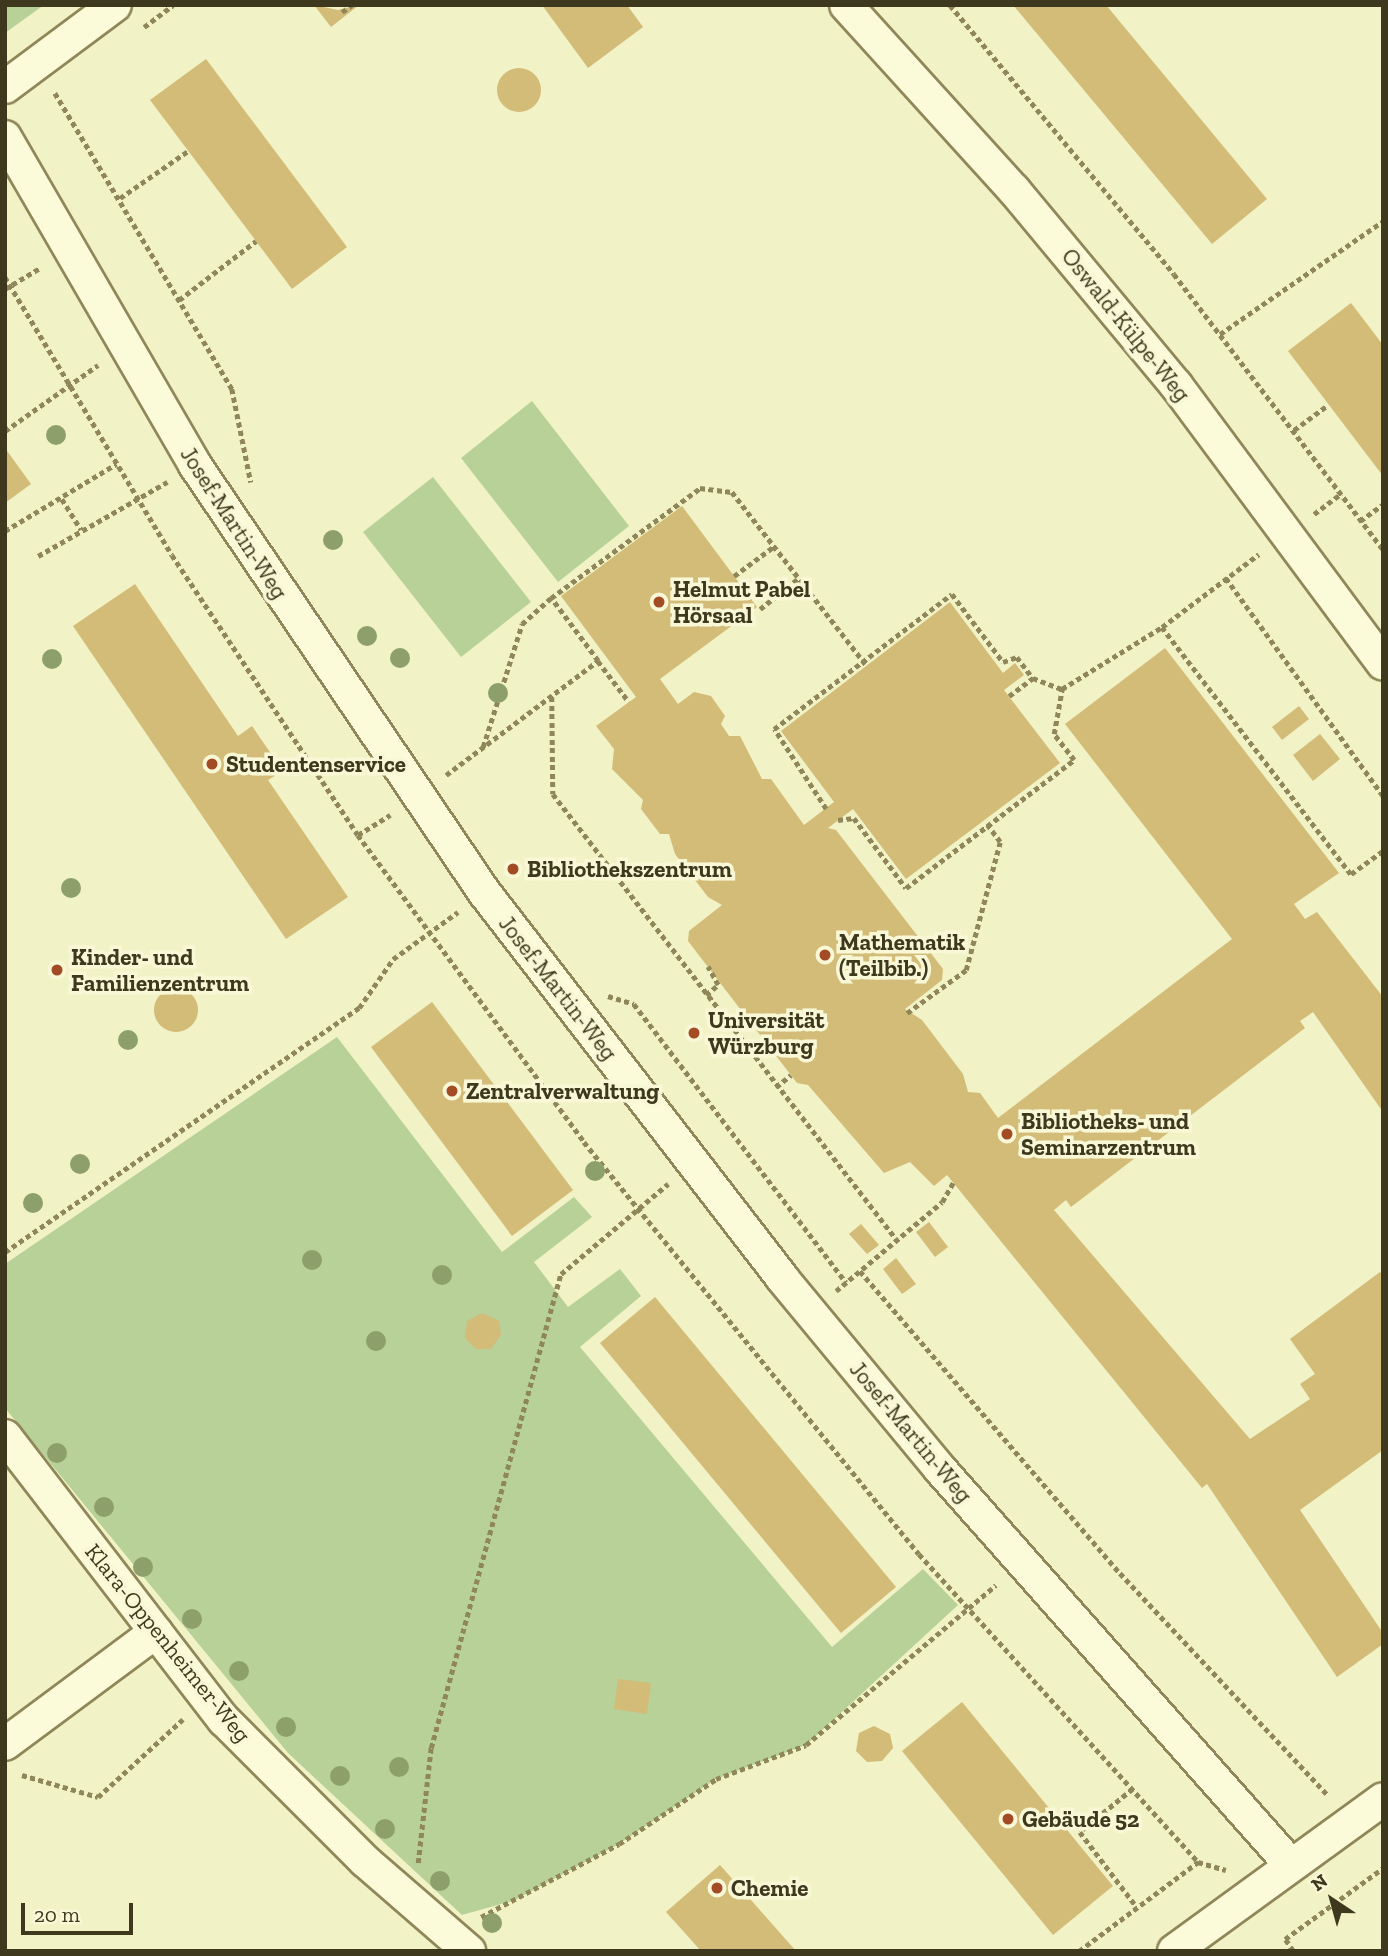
<!DOCTYPE html>
<html>
<head>
<meta charset="utf-8">
<style>
	body { margin:0 }
	#map { position:relative; width:1388px; height:1956px; overflow:hidden; background:#f1f2c5; font-family:"Zilla Slab",serif }
	div>[style] { position:absolute }
	.green>* { inset:0; background:#b8d198 }
	.building>* { inset:0; background:#d3bb78 }
	.round { border-radius:50% }
	.path>* { height:4.5px; margin-top:-2.25px; transform-origin:0; background:repeating-linear-gradient(90deg,#8f8759 0 5px,transparent 0 8.5px) }
	.roads { filter:drop-shadow(2px 0 #8f8759) drop-shadow(-2px 0 #8f8759) drop-shadow(0 2px #8f8759) drop-shadow(0 -2px #8f8759) }
	.minor>* { height:32px; margin:-16px; padding:0 16px; transform-origin:16px; border-radius:16px; background:#fbfbda }
	.trees>* { width:20px; height:20px; margin:-10px; border-radius:50%; background:#8da06c }
	.dots>* { width:19px; height:19px; translate:-50% -50%; box-sizing:border-box; border:4px solid #f8f8d6; border-radius:50% }
	span { translate:-50% -50%; white-space:nowrap; text-align:center; line-height:1.15; -webkit-text-stroke:7px #f8f8d6; paint-order:stroke }
	.street-label { font-size:23px; color:#3e381e }
	.poi-label { font-size:23px; color:#3e381e; font-weight:700 }
	.left { translate:0 -50%; text-align:left }
	.frame { position:absolute; inset:0; border:7px solid #3e381e; pointer-events:none }
	.north { position:absolute; left:1297px; top:1865px; width:70px; height:70px; -webkit-text-stroke:5px #f8f8d6; paint-order:stroke; rotate:324deg; font-size:19px; font-weight:700; line-height:28px; text-align:center; color:#3e381e }
	.north::after { content:''; display:block; margin:auto; width:24px; height:32px; background:#3e381e; clip-path:polygon(50% 0,100% 100%,50% 72%,0 100%) }
	.scale { position:absolute; left:21px; top:1903px; width:112px; height:32px; box-sizing:border-box; border:4px solid #3e381e; border-top:0; padding-left:9px; font-size:21px; line-height:24px; white-space:nowrap; color:#3e381e; -webkit-text-stroke:5px #f8f8d6; paint-order:stroke }
</style>
</head>
<body>
<div id="map">
	<div class="green">
		<i style="clip-path:polygon(5px 5px,44px 5px,5px 33px)"></i>
		<i style="clip-path:polygon(532px 401px,629px 526px,558px 582px,461px 458px)"></i>
		<i style="clip-path:polygon(433px 477px,531px 602px,461px 657px,363px 532px)"></i>
		<i style="clip-path:polygon(337px 1037px,502px 1252px,574px 1197px,592px 1217px,534px 1262px,568px 1307px,620px 1269px,641px 1296px,580px 1347px,832px 1647px,923px 1569px,958px 1605px,806px 1745px,716px 1779px,619px 1844px,515px 1900px,462px 1915px,288px 1753px,5px 1408px,5px 1264px)"></i>
	</div>
	<div class="building">
		<i style="clip-path:polygon(314px 5px,338px 10px,359px 5px,331px 27px)"></i>
		<i style="clip-path:polygon(542px 5px,627px 5px,643px 27px,588px 68px)"></i>
		<i style="clip-path:polygon(1013px 5px,1106px 5px,1267px 199px,1212px 244px)"></i>
		<i style="clip-path:polygon(206px 59px,347px 247px,292px 289px,150px 100px)"></i>
		<i class="round" style="left:497px;top:68px;width:44px;height:44px"></i>
		<i style="clip-path:polygon(1351px 303px,1383px 345px,1383px 476px,1288px 351px)"></i>
		<i style="clip-path:polygon(5px 448px,31px 484px,5px 503px)"></i>
		<i style="clip-path:polygon(682px 506px,757px 607px,660px 679px,678px 704px,694px 692px,711px 696px,725px 716px,721px 724px,729px 736px,740px 736px,762px 779px,771px 779px,804px 825px,834px 802px,781px 731px,950px 602px,1003px 673px,1015px 663px,1024px 675px,1004px 690px,1060px 763px,906px 879px,853px 809px,828px 828px,836px 830px,943px 969px,942px 980px,905px 1009px,922px 1020px,963px 1074px,968px 1092px,980px 1093px,998px 1118px,1232px 939px,1065px 724px,1165px 648px,1339px 873px,1294px 904px,1305px 919px,1317px 912px,1383px 997px,1383px 1112px,1313px 1012px,1300px 1021px,1305px 1028px,1071px 1207px,1066px 1200px,1054px 1210px,1250px 1439px,1310px 1399px,1300px 1384px,1315px 1374px,1290px 1339px,1380px 1272px,1383px 1276px,1383px 1450px,1300px 1510px,1383px 1633px,1383px 1644px,1337px 1677px,1207px 1484px,1202px 1488px,947px 1175px,934px 1186px,910px 1162px,884px 1173px,808px 1085px,797px 1083px,688px 941px,689px 931px,722px 905px,708px 897px,675px 854px,669px 834px,660px 834px,641px 809px,643px 800px,612px 769px,614px 749px,596px 726px,636px 697px,561px 596px)"></i>
		<i style="clip-path:polygon(135px 584px,238px 736px,252px 726px,283px 771px,268px 780px,348px 897px,286px 939px,73px 626px)"></i>
		<i style="clip-path:polygon(1299px 706px,1309px 719px,1282px 740px,1272px 727px)"></i>
		<i style="clip-path:polygon(1320px 734px,1340px 759px,1313px 781px,1293px 755px)"></i>
		<i class="round" style="left:154px;top:988px;width:44px;height:44px"></i>
		<i style="clip-path:polygon(432px 1002px,573px 1190px,512px 1236px,371px 1047px)"></i>
		<i style="clip-path:polygon(929px 1222px,948px 1247px,935px 1257px,916px 1232px)"></i>
		<i style="clip-path:polygon(861px 1224px,879px 1245px,867px 1254px,849px 1234px)"></i>
		<i style="clip-path:polygon(896px 1258px,916px 1284px,902px 1294px,883px 1269px)"></i>
		<i style="clip-path:polygon(655px 1297px,896px 1587px,841px 1633px,600px 1343px)"></i>
		<i style="clip-path:polygon(482px 1313px,499px 1321px,501px 1335px,491px 1349px,476px 1349px,465px 1338px,467px 1321px)"></i>
		<i style="clip-path:polygon(618px 1679px,651px 1683px,647px 1714px,614px 1709px)"></i>
		<i style="clip-path:polygon(962px 1702px,1113px 1886px,1053px 1935px,902px 1751px)"></i>
		<i style="clip-path:polygon(874px 1726px,890px 1734px,893px 1748px,882px 1761px,867px 1762px,856px 1751px,859px 1733px)"></i>
		<i style="clip-path:polygon(720px 1865px,796px 1951px,701px 1951px,666px 1912px)"></i>
	</div>
	<div class="path">
		<i style="left:950px;top:5px;width:350px;rotate:50.2deg"></i>
		<i style="left:1174px;top:274px;width:345px;rotate:52.8deg"></i>
		<i style="left:342px;top:12px;width:12px;rotate:-35deg"></i>
		<i style="left:144px;top:27px;width:36px;rotate:-37deg"></i>
		<i style="left:55px;top:93px;width:345px;rotate:59.1deg"></i>
		<i style="left:232px;top:389px;width:95px;rotate:78.5deg"></i>
		<i style="left:120px;top:198px;width:83px;rotate:-34.7deg"></i>
		<i style="left:5px;top:277px;width:324px;rotate:59deg"></i>
		<i style="left:172px;top:555px;width:336px;rotate:56.4deg"></i>
		<i style="left:358px;top:835px;width:38px;rotate:-32deg"></i>
		<i style="left:5px;top:289px;width:41px;rotate:-31deg"></i>
		<i style="left:179px;top:300px;width:97px;rotate:-37.5deg"></i>
		<i style="left:1220px;top:334px;width:198px;rotate:-34.7deg"></i>
		<i style="left:1294px;top:430px;width:42px;rotate:-36.3deg"></i>
		<i style="left:5px;top:431px;width:114px;rotate:-35.4deg"></i>
		<i style="left:62px;top:499px;width:36px;rotate:58deg"></i>
		<i style="left:1314px;top:514px;width:34px;rotate:-37deg"></i>
		<i style="left:1360px;top:521px;width:29px;rotate:-36deg"></i>
		<i style="left:5px;top:531px;width:130px;rotate:-31.1deg"></i>
		<i style="left:38px;top:556px;width:149px;rotate:-29.8deg"></i>
		<i style="left:734px;top:576px;width:49px;rotate:-36.6deg"></i>
		<i style="left:1226px;top:578px;width:269px;rotate:54.2deg"></i>
		<i style="left:760px;top:609px;width:50px;rotate:-38.5deg"></i>
		<i style="left:1162px;top:627px;width:311px;rotate:52.6deg"></i>
		<i style="left:1351px;top:874px;width:39px;rotate:-36deg"></i>
		<i style="left:598px;top:661px;width:79px;rotate:-126.7deg"></i>
		<i style="left:551px;top:598px;width:185px;rotate:-36.4deg"></i>
		<i style="left:700px;top:488px;width:32px;rotate:7deg"></i>
		<i style="left:732px;top:492px;width:220px;rotate:52.2deg"></i>
		<i style="left:1009px;top:696px;width:30px;rotate:-37deg"></i>
		<i style="left:1033px;top:678px;width:31px;rotate:21deg"></i>
		<i style="left:1062px;top:689px;width:118px;rotate:-31.8deg"></i>
		<i style="left:1162px;top:627px;width:121px;rotate:-37deg"></i>
		<i style="left:552px;top:697px;width:97px;rotate:89.4deg"></i>
		<i style="left:553px;top:794px;width:563px;rotate:52.36deg"></i>
		<i style="left:483px;top:747px;width:129px;rotate:-72.4deg"></i>
		<i style="left:522px;top:624px;width:39px;rotate:-42deg"></i>
		<i style="left:446px;top:775px;width:190px;rotate:-36.9deg"></i>
		<i style="left:598px;top:661px;width:51px;rotate:52.9deg"></i>
		<i style="left:826px;top:809px;width:95px;rotate:-123deg"></i>
		<i style="left:774px;top:729px;width:223px;rotate:-37.2deg"></i>
		<i style="left:952px;top:594px;width:85px;rotate:53.1deg"></i>
		<i style="left:1003px;top:662px;width:15px;rotate:-20deg"></i>
		<i style="left:1017px;top:657px;width:26px;rotate:53deg"></i>
		<i style="left:838px;top:820px;width:16px;rotate:-7deg"></i>
		<i style="left:854px;top:818px;width:87px;rotate:53.4deg"></i>
		<i style="left:906px;top:888px;width:211px;rotate:-37.3deg"></i>
		<i style="left:1074px;top:760px;width:33px;rotate:-128deg"></i>
		<i style="left:1054px;top:734px;width:46px;rotate:-79.9deg"></i>
		<i style="left:358px;top:835px;width:381px;rotate:53.6deg"></i>
		<i style="left:584px;top:1142px;width:531px;rotate:50.89deg"></i>
		<i style="left:919px;top:1554px;width:416px;rotate:47.8deg"></i>
		<i style="left:1198px;top:1862px;width:29px;rotate:16deg"></i>
		<i style="left:706px;top:995px;width:16px;rotate:-40deg"></i>
		<i style="left:718px;top:985px;width:21px;rotate:-119deg"></i>
		<i style="left:608px;top:996px;width:27px;rotate:17deg"></i>
		<i style="left:634px;top:1004px;width:350px;rotate:52.7deg"></i>
		<i style="left:907px;top:1013px;width:73px;rotate:-36.1deg"></i>
		<i style="left:966px;top:970px;width:132px;rotate:-75.1deg"></i>
		<i style="left:1000px;top:842px;width:21px;rotate:-127deg"></i>
		<i style="left:776px;top:1087px;width:19px;rotate:-39deg"></i>
		<i style="left:5px;top:1252px;width:430px;rotate:-34.6deg"></i>
		<i style="left:359px;top:1008px;width:60px;rotate:-55.2deg"></i>
		<i style="left:393px;top:959px;width:80px;rotate:-35.9deg"></i>
		<i style="left:860px;top:1271px;width:399px;rotate:49.3deg"></i>
		<i style="left:1120px;top:1573px;width:303px;rotate:46.9deg"></i>
		<i style="left:836px;top:1291px;width:138px;rotate:-40deg"></i>
		<i style="left:942px;top:1202px;width:22px;rotate:-60deg"></i>
		<i style="left:22px;top:1775px;width:79px;rotate:16.1deg"></i>
		<i style="left:98px;top:1797px;width:115px;rotate:-42.5deg"></i>
		<i style="left:1133px;top:1789px;width:68px;rotate:140.9deg"></i>
		<i style="left:1080px;top:1832px;width:93px;rotate:52.9deg"></i>
		<i style="left:418px;top:1863px;width:116px;rotate:-83.6deg"></i>
		<i style="left:431px;top:1748px;width:492px;rotate:-74.7deg"></i>
		<i style="left:561px;top:1274px;width:140px;rotate:-40.1deg"></i>
		<i style="left:481px;top:1917px;width:156px;rotate:-27.9deg"></i>
		<i style="left:619px;top:1844px;width:117px;rotate:-33.8deg"></i>
		<i style="left:716px;top:1779px;width:96px;rotate:-20.7deg"></i>
		<i style="left:806px;top:1745px;width:248px;rotate:-40.1deg"></i>
		<i style="left:1079px;top:1951px;width:149px;rotate:-36.8deg"></i>
		<i style="left:1293px;top:1951px;width:14px;rotate:-124deg"></i>
		<i style="left:1285px;top:1939px;width:121px;rotate:-35.9deg"></i>
	</div>
	<div class="roads">
		<div class="minor">
			<i style="left:846px;top:5px;width:250px;rotate:47.8deg"></i>
			<i style="left:1014px;top:190px;width:254px;rotate:50.3deg"></i>
			<i style="left:1176px;top:385px;width:347px;rotate:53.4deg"></i>
			<i style="left:5px;top:87px;width:137px;rotate:-36.7deg"></i>
			<i style="left:5px;top:137px;width:379px;rotate:59.9deg"></i>
			<i style="left:195px;top:465px;width:516px;rotate:55.91deg"></i>
			<i style="left:484px;top:892px;width:488px;rotate:52.3deg"></i>
			<i style="left:782px;top:1278px;width:248px;rotate:50.4deg"></i>
			<i style="left:940px;top:1469px;width:529px;rotate:48.45deg"></i>
			<i style="left:5px;top:1436px;width:359px;rotate:52.4deg"></i>
			<i style="left:224px;top:1720px;width:199px;rotate:45deg"></i>
			<i style="left:365px;top:1861px;width:138px;rotate:40.9deg"></i>
			<i style="left:5px;top:1744px;width:188px;rotate:-36.6deg"></i>
			<i style="left:1174px;top:1951px;width:258px;rotate:-36deg"></i>
		</div>
	</div>
	<div class="trees">
		<i style="left:56px;top:435px"></i>
		<i style="left:333px;top:540px"></i>
		<i style="left:367px;top:636px"></i>
		<i style="left:400px;top:658px"></i>
		<i style="left:52px;top:659px"></i>
		<i style="left:498px;top:693px"></i>
		<i style="left:71px;top:888px"></i>
		<i style="left:128px;top:1040px"></i>
		<i style="left:80px;top:1164px"></i>
		<i style="left:595px;top:1171px"></i>
		<i style="left:33px;top:1203px"></i>
		<i style="left:312px;top:1260px"></i>
		<i style="left:442px;top:1275px"></i>
		<i style="left:376px;top:1341px"></i>
		<i style="left:57px;top:1453px"></i>
		<i style="left:104px;top:1507px"></i>
		<i style="left:143px;top:1567px"></i>
		<i style="left:192px;top:1619px"></i>
		<i style="left:239px;top:1671px"></i>
		<i style="left:286px;top:1727px"></i>
		<i style="left:399px;top:1767px"></i>
		<i style="left:340px;top:1776px"></i>
		<i style="left:385px;top:1829px"></i>
		<i style="left:440px;top:1881px"></i>
		<i style="left:492px;top:1923px"></i>
	</div>
	<div class="dots">
		<i style="left:659px;top:602px;background:#a34b24"></i>
		<i style="left:212px;top:764px;background:#a34b24"></i>
		<i style="left:513px;top:869px;background:#a34b24"></i>
		<i style="left:825px;top:955px;background:#a34b24"></i>
		<i style="left:57px;top:970px;background:#a34b24"></i>
		<i style="left:694px;top:1033px;background:#a34b24"></i>
		<i style="left:452px;top:1091px;background:#a34b24"></i>
		<i style="left:1007px;top:1134px;background:#a34b24"></i>
		<i style="left:1008px;top:1819px;background:#a34b24"></i>
		<i style="left:717px;top:1888px;background:#a34b24"></i>
	</div>
	<div class="street-label">
		<span style="left:1126px;top:325px;rotate:51deg">Oswald-Külpe-Weg</span>
		<span style="left:234px;top:523px;rotate:57deg">Josef-Martin-Weg</span>
		<span style="left:558px;top:988px;rotate:52deg">Josef-Martin-Weg</span>
		<span style="left:911px;top:1432px;rotate:50deg">Josef-Martin-Weg</span>
		<span style="left:168px;top:1643px;rotate:51deg">Klara-Oppenheimer-Weg</span>
	</div>
	<div class="poi-label">
		<span class="left" style="left:673px;top:602px">Helmut Pabel<br>Hörsaal</span>
		<span class="left" style="left:226px;top:764px">Studentenservice</span>
		<span class="left" style="left:527px;top:869px">Bibliothekszentrum</span>
		<span class="left" style="left:839px;top:955px">Mathematik<br>(Teilbib.)</span>
		<span class="left" style="left:71px;top:970px">Kinder- und<br>Familienzentrum</span>
		<span class="left" style="left:708px;top:1033px">Universität<br>Würzburg</span>
		<span class="left" style="left:466px;top:1091px">Zentralverwaltung</span>
		<span class="left" style="left:1021px;top:1134px">Bibliotheks- und<br>Seminarzentrum</span>
		<span class="left" style="left:1022px;top:1819px">Gebäude 52</span>
		<span class="left" style="left:731px;top:1888px">Chemie</span>
	</div>
	<div class="frame"></div>
	<div class="north">N</div>
	<div class="scale">20 m</div>
</div>
</body>
</html>
